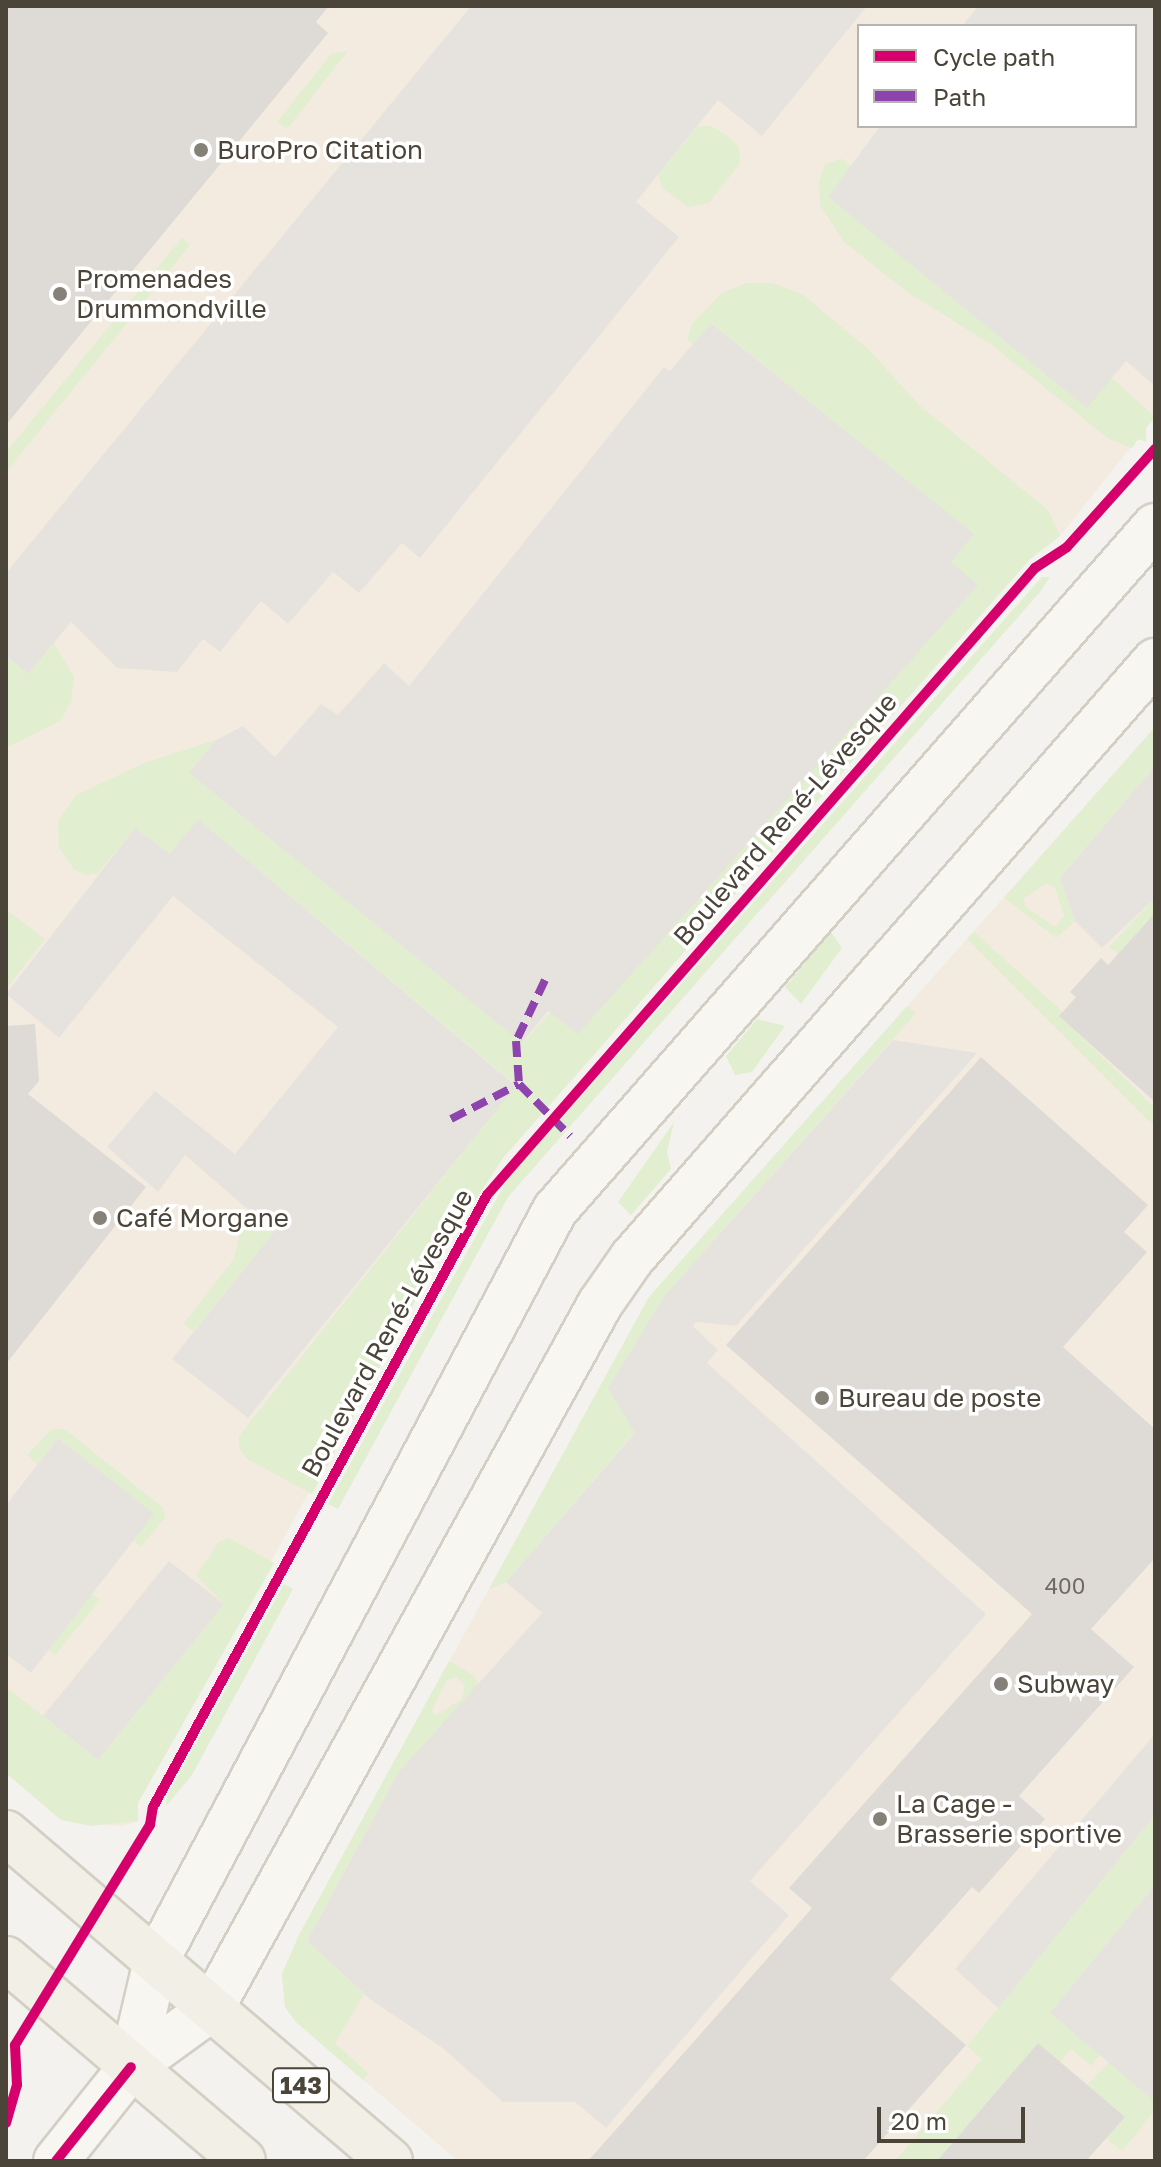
<!DOCTYPE html>
<html>
<head>
<meta charset="utf-8">
<style>
	body { margin:0 }
	#map { position:relative; width:1161px; height:2167px; overflow:hidden; background:#f4f2ee; font-family:"Golos Text",sans-serif }
	div>[style] { position:absolute }
	.commercial>* { inset:0; background:#f3ebdf }
	.green>* { inset:0; background:#e1eecf }
	.parking>* { inset:0; background:#e6e3df }
	.building>* { inset:0; background:#dedbd6 }
	.roads { filter:drop-shadow(2px 0 #d3cfc5) drop-shadow(-2px 0 #d3cfc5) drop-shadow(0 2px #d3cfc5) drop-shadow(0 -2px #d3cfc5) }
	.secondary>* { height:44px; margin:-22px; padding:0 22px; transform-origin:22px; border-radius:22px; background:#f7f6f1 }
	.primary>* { height:44px; margin:-22px; padding:0 22px; transform-origin:22px; border-radius:22px; background:#f2efe6 }
	.quiet>* { height:8px; margin-top:-4px; transform-origin:0; background:repeating-linear-gradient(90deg,#8e44ad 0 16px,transparent 0 24px) }
	.cycleway>* { height:10px; margin:-5px; padding:0 5px; transform-origin:5px; border-radius:5px; background:#d6006c }
	.dots>* { width:22px; height:22px; translate:-50% -50%; box-sizing:border-box; border:4px solid #fff; border-radius:50% }
	span { translate:-50% -50%; white-space:nowrap; text-align:center; line-height:1.15; -webkit-text-stroke:7px #fff; paint-order:stroke }
	.number-label { font-size:22px; color:#706a61 }
	.number-label span { -webkit-text-stroke-width:0 }
	.shield-label span { padding:2px 6px; background:#fff; border:2px solid; border-radius:6px; -webkit-text-stroke-width:0 }
	.shield-label { font-size:24px; color:#4b4439; font-weight:700 }
	.poi-label { font-size:26px; color:#4b4439 }
	.left { translate:0 -50%; text-align:left }
	.street-label { font-size:26px; color:#4b4439 }
	.frame { position:absolute; inset:0; border:8px solid #4b4439; pointer-events:none }
	.legend { position:absolute; left:857px; top:24px; width:280px; height:104px; box-sizing:border-box; background:#fff; border:2px solid #b7b4b0; margin:0; padding:10px 14px; list-style:none; font-size:24px; color:#4b4439 }
	.legend li { display:flex; align-items:center; gap:16px; height:40px }
	.legend b { width:40px; border:2px solid #b7b4b0 }
	.scale { position:absolute; left:877px; top:2107px; width:148px; height:36px; box-sizing:border-box; border:4px solid #4b4439; border-top:0; padding-left:10px; font-size:24px; line-height:28px; white-space:nowrap; color:#4b4439; -webkit-text-stroke:6px #fff; paint-order:stroke }
</style>
</head>
<body>
<div id="map">
	<div class="commercial">
		<i style="clip-path:polygon(evenodd,6px 6px,1155px 6px,1155px 417px,1060px 536px,1030px 559px,503px 1158px,444px 1247px,138px 1803px,138px 1821px,122px 1826px,61px 1820px,6px 1773px,6px 6px,859px 26px,1135px 26px,1135px 126px,859px 126px,859px 26px)"></i>
		<i style="clip-path:polygon(1155px 727px,1155px 2161px,458px 2161px,296px 2022px,285px 2007px,282px 1974px,299px 1935px,649px 1297px)"></i>
	</div>
	<div class="green">
		<i style="clip-path:polygon(348px 51px,287px 129px,277px 122px,332px 53px)"></i>
		<i style="clip-path:polygon(698px 126px,711px 126px,728px 136px,738px 146px,740px 163px,709px 203px,688px 207px,663px 189px,658px 175px)"></i>
		<i style="clip-path:polygon(842px 159px,852px 168px,828px 197px,1087px 407px,1112px 378px,1155px 417px,1146px 428px,1146px 442px,1138px 439px,1132px 448px,1109px 439px,992px 345px,906px 291px,844px 242px,820px 205px,819px 182px,825px 164px)"></i>
		<i style="clip-path:polygon(182px 238px,190px 245px,6px 472px,6px 452px)"></i>
		<i style="clip-path:polygon(746px 283px,772px 283px,802px 294px,868px 349px,919px 405px,1048px 510px,1060px 536px,1030px 559px,503px 1158px,444px 1247px,312px 1494px,247px 1459px,239px 1448px,239px 1436px,516px 1085px,198px 819px,170px 854px,135px 828px,98px 873px,87px 875px,74px 869px,59px 848px,58px 822px,76px 795px,147px 762px,216px 740px,189px 773px,523px 1043px,973px 535px,712px 323px,693px 344px,687px 339px,692px 324px,722px 293px)"></i>
		<i style="clip-path:polygon(1042px 577px,1050px 577px,1040px 592px,508px 1197px,338px 1509px,328px 1504px,507px 1180px)"></i>
		<i style="clip-path:polygon(54px 643px,74px 677px,71px 702px,60px 721px,6px 748px,6px 656px,28px 674px)"></i>
		<i style="clip-path:polygon(evenodd,1155px 727px,1155px 766px,1060px 878px,1075px 921px,1056px 938px,1004px 898px,1155px 727px,1047px 883px,1055px 888px,1064px 916px,1055px 927px,1027px 908px,1023px 899px,1047px 883px)"></i>
		<i style="clip-path:polygon(1155px 898px,1155px 913px,1118px 954px,1109px 947px)"></i>
		<i style="clip-path:polygon(6px 910px,45px 939px,6px 989px)"></i>
		<i style="clip-path:polygon(831px 932px,842px 948px,801px 1004px,785px 987px)"></i>
		<i style="clip-path:polygon(974px 932px,1063px 1012px,1060px 1016px,1155px 1108px,1155px 1127px,967px 939px)"></i>
		<i style="clip-path:polygon(907px 1006px,916px 1013px,666px 1294px,635px 1432px,506px 1582px,489px 1589px,649px 1297px)"></i>
		<i style="clip-path:polygon(757px 1019px,785px 1026px,752px 1072px,735px 1075px,726px 1056px)"></i>
		<i style="clip-path:polygon(674px 1122px,667px 1152px,671px 1169px,631px 1215px,618px 1202px)"></i>
		<i style="clip-path:polygon(250px 1211px,274px 1232px,193px 1332px,184px 1323px,234px 1259px,243px 1218px)"></i>
		<i style="clip-path:polygon(52px 1429px,65px 1429px,163px 1508px,165px 1517px,141px 1547px,134px 1540px,153px 1514px,58px 1438px,37px 1464px,27px 1455px)"></i>
		<i style="clip-path:polygon(229px 1538px,274px 1563px,138px 1803px,138px 1821px,91px 1826px,61px 1820px,6px 1773px,6px 1687px,98px 1760px,224px 1604px,196px 1575px,219px 1542px)"></i>
		<i style="clip-path:polygon(284px 1584px,293px 1589px,192px 1775px,166px 1806px,167px 1796px)"></i>
		<i style="clip-path:polygon(92px 1594px,100px 1600px,55px 1655px,48px 1650px)"></i>
		<i style="clip-path:polygon(evenodd,449px 1661px,473px 1675px,480px 1687px,398px 1773px,307px 1941px,364px 1994px,335px 2043px,369px 2074px,363px 2080px,296px 2022px,285px 2007px,282px 1974px,299px 1935px,449px 1661px,457px 1677px,465px 1686px,462px 1699px,435px 1716px,432px 1710px,447px 1680px,457px 1677px)"></i>
		<i style="clip-path:polygon(1155px 1815px,1155px 1885px,1051px 2012px,1100px 2055px,1091px 2066px,1071px 2049px,1060px 2062px,1038px 2043px,937px 2161px,895px 2161px,982px 2059px,967px 2046px)"></i>
		<i style="clip-path:polygon(1109px 2062px,1155px 2102px,1155px 2110px,1122px 2151px,1106px 2138px,1125px 2117px,1087px 2085px)"></i>
	</div>
	<div class="parking">
		<i style="clip-path:polygon(471px 6px,867px 6px,762px 136px,718px 100px,636px 202px,679px 237px,420px 558px,402px 543px,359px 593px,333px 572px,288px 624px,261px 601px,220px 652px,203px 639px,177px 672px,117px 668px,71px 622px,28px 674px,6px 656px,6px 573px)"></i>
		<i style="clip-path:polygon(978px 6px,1155px 6px,1154px 385px,1126px 361px,1087px 408px,828px 197px,880px 126px,1135px 126px,1135px 26px,962px 26px)"></i>
		<i style="clip-path:polygon(711px 323px,974px 534px,951px 562px,978px 585px,578px 1034px,548px 1011px,522px 1043px,189px 773px,216px 740px,243px 726px,275px 757px,321px 704px,338px 715px,384px 663px,409px 686px,664px 367px,670px 371px)"></i>
		<i style="clip-path:polygon(1155px 766px,1155px 898px,1102px 948px,1075px 921px,1060px 878px)"></i>
		<i style="clip-path:polygon(198px 819px,516px 1086px,248px 1418px,172px 1359px,274px 1232px,185px 1155px,158px 1192px,107px 1147px,155px 1091px,235px 1154px,338px 1027px,173px 896px,59px 1038px,6px 994px,135px 828px,170px 854px)"></i>
		<i style="clip-path:polygon(893px 1040px,977px 1053px,736px 1326px,696px 1322px,693px 1326px,718px 1350px,707px 1363px,986px 1614px,750px 1881px,789px 1915px,606px 2128px,575px 2102px,503px 2102px,444px 2049px,371px 2000px,307px 1941px,398px 1773px,542px 1613px,506px 1582px,635px 1433px,608px 1388px,666px 1294px)"></i>
		<i style="clip-path:polygon(58px 1438px,154px 1514px,31px 1673px,6px 1654px,6px 1505px)"></i>
		<i style="clip-path:polygon(169px 1561px,224px 1604px,98px 1760px,43px 1716px)"></i>
		<i style="clip-path:polygon(1155px 1734px,1155px 1815px,998px 2008px,955px 1969px)"></i>
		<i style="clip-path:polygon(1155px 1885px,1155px 2102px,1050px 2013px)"></i>
	</div>
	<div class="building">
		<i style="clip-path:polygon(6px 6px,329px 6px,316px 22px,328px 33px,6px 425px)"></i>
		<i style="clip-path:polygon(1155px 913px,1155px 1102px,1059px 1016px,1076px 997px,1070px 992px,1101px 958px,1108px 965px)"></i>
		<i style="clip-path:polygon(35px 1024px,39px 1081px,28px 1094px,146px 1187px,6px 1364px,6px 1026px)"></i>
		<i style="clip-path:polygon(981px 1057px,1148px 1205px,1124px 1232px,1147px 1252px,1063px 1347px,1155px 1429px,1155px 1558px,1091px 1629px,1134px 1667px,1019px 1796px,1045px 1819px,979px 1893px,972px 1887px,890px 1979px,966px 2045px,863px 2161px,588px 2161px,812px 1908px,789px 1888px,1032px 1614px,726px 1345px)"></i>
		<i style="clip-path:polygon(1038px 2043px,1125px 2117px,1086px 2161px,937px 2161px)"></i>
	</div>
	<div class="roads">
		<div class="secondary">
			<i style="left:131px;top:2067px;width:109px;rotate:-76.7deg"></i>
			<i style="left:156px;top:1961px;width:850px;rotate:-62.02deg"></i>
			<i style="left:555px;top:1210px;width:910px;rotate:-48.74deg"></i>
			<i style="left:56px;top:2161px;width:120px;rotate:-51.4deg"></i>
			<i style="left:131px;top:2067px;width:99px;rotate:-35.9deg"></i>
			<i style="left:211px;top:2009px;width:805px;rotate:-61.11deg"></i>
			<i style="left:600px;top:1304px;width:56px;rotate:-55.2deg"></i>
			<i style="left:632px;top:1258px;width:794px;rotate:-48.78deg"></i>
		</div>
		<div class="primary">
			<i style="left:6px;top:1833px;width:505px;rotate:40.5deg"></i>
			<i style="left:6px;top:1959px;width:311px;rotate:40.4deg"></i>
		</div>
	</div>
	<div class="quiet">
		<i style="left:545px;top:980px;width:68px;rotate:115.4deg"></i>
		<i style="left:516px;top:1041px;width:43px;rotate:86deg"></i>
		<i style="left:519px;top:1084px;width:73px;rotate:45.6deg"></i>
		<i style="left:451px;top:1119px;width:76px;rotate:-27.2deg"></i>
	</div>
	<div class="cycleway">
		<i style="left:6px;top:2123px;width:40px;rotate:-74deg"></i>
		<i style="left:17px;top:2085px;width:40px;rotate:-92.9deg"></i>
		<i style="left:15px;top:2045px;width:258px;rotate:-58.5deg"></i>
		<i style="left:150px;top:1825px;width:18px;rotate:-81deg"></i>
		<i style="left:153px;top:1807px;width:697px;rotate:-61.38deg"></i>
		<i style="left:487px;top:1195px;width:833px;rotate:-48.85deg"></i>
		<i style="left:1035px;top:568px;width:38px;rotate:-33deg"></i>
		<i style="left:1067px;top:547px;width:132px;rotate:-48.1deg"></i>
		<i style="left:56px;top:2161px;width:120px;rotate:-51.4deg"></i>
	</div>
	<div class="dots">
		<i style="left:201px;top:150px;background:#868178"></i>
		<i style="left:60px;top:294px;background:#868178"></i>
		<i style="left:100px;top:1218px;background:#868178"></i>
		<i style="left:822px;top:1398px;background:#868178"></i>
		<i style="left:1001px;top:1684px;background:#868178"></i>
		<i style="left:880px;top:1819px;background:#868178"></i>
	</div>
	<div class="number-label">
		<span style="left:1065px;top:1586px">400</span>
	</div>
	<div class="shield-label">
		<span style="left:301px;top:2085px">143</span>
	</div>
	<div class="poi-label">
		<span class="left" style="left:217px;top:150px">BuroPro Citation</span>
		<span class="left" style="left:76px;top:294px">Promenades<br>Drummondville</span>
		<span class="left" style="left:116px;top:1218px">Café Morgane</span>
		<span class="left" style="left:838px;top:1398px">Bureau de poste</span>
		<span class="left" style="left:1017px;top:1684px">Subway</span>
		<span class="left" style="left:896px;top:1819px">La Cage -<br>Brasserie sportive</span>
	</div>
	<div class="street-label">
		<span style="left:785px;top:819px;rotate:-49deg">Boulevard René-Lévesque</span>
		<span style="left:387px;top:1333px;rotate:-61deg">Boulevard René-Lévesque</span>
	</div>
	<div class="frame"></div>
	<ul class="legend">
	<li><b style="height:10px;background:#d6006c"></b>Cycle path</li>
	<li><b style="height:10px;background:#8e44ad"></b>Path</li>
	</ul>
	<div class="scale">20 m</div>
</div>
</body>
</html>
